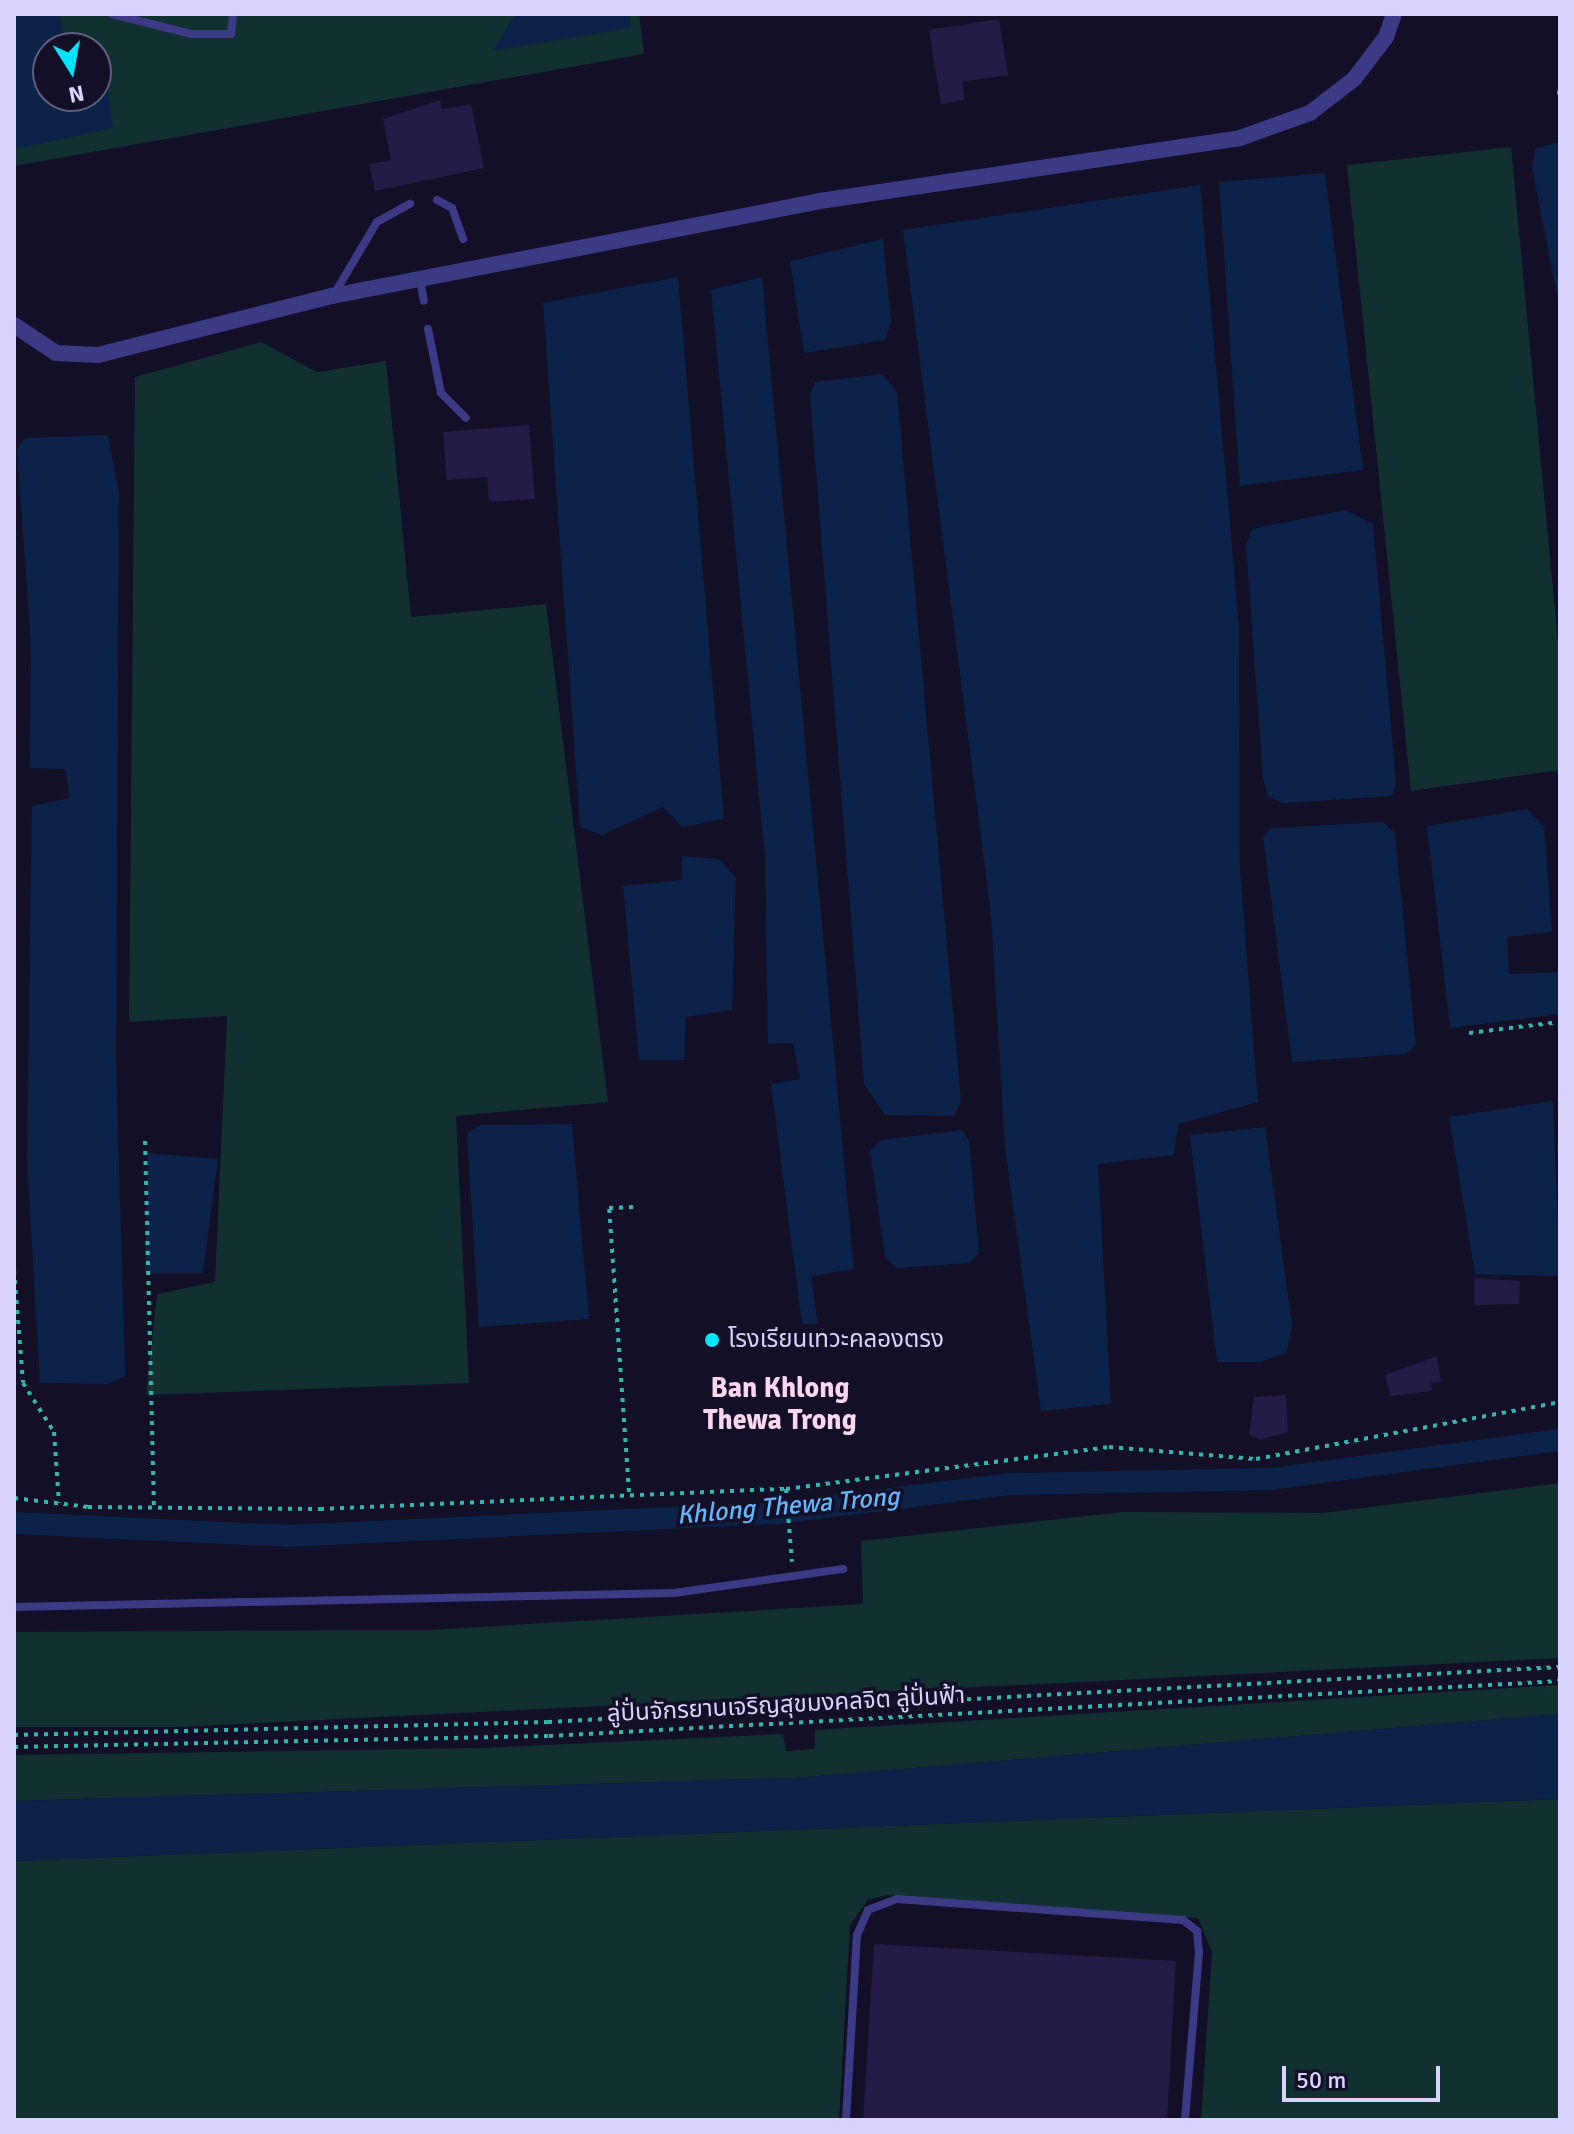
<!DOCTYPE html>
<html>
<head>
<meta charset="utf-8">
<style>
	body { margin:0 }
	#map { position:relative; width:1574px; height:2134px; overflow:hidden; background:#130f26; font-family:Signika,"Noto Sans Thai",sans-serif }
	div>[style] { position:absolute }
	.green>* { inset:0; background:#12302f }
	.water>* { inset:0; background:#0c2248 }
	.canal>* { height:22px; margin:-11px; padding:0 11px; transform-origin:11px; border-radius:11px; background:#0c2248 }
	.building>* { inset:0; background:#241b47 }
	.path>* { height:4px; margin-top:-2px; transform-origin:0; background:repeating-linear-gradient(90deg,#2fb8b0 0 4px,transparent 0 10px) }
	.service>* { height:8px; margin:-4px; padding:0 4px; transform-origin:4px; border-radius:4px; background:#3d3a85 }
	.minor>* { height:16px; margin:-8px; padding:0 8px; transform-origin:8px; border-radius:8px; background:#3d3a85 }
	.dots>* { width:22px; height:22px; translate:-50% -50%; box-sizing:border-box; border:4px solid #130f26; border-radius:50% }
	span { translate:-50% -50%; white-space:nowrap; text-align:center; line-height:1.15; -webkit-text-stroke:7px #130f26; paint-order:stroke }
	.poi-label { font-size:24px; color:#d9d4ff }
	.left { translate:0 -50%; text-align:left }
	.street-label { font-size:24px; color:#d9d4ff }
	.water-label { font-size:26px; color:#62b6ff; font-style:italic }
	.quarter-label { font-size:28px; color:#ffd6f0; font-weight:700 }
	.frame { position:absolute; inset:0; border:16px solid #d9d4ff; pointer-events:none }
	.north { position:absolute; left:32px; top:32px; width:80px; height:80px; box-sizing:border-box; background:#130f26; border:2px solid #625e7d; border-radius:50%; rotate:169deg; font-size:22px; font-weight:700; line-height:32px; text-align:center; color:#d9d4ff }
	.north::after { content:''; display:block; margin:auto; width:28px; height:36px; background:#00e5ff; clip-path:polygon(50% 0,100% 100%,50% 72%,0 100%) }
	.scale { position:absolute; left:1282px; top:2066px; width:158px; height:36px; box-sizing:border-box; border:4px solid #d9d4ff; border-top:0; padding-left:10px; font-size:24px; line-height:28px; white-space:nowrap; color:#d9d4ff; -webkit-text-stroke:6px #130f26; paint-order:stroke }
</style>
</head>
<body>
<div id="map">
	<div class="green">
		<i style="clip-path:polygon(evenodd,14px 14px,639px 14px,644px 54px,14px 166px,14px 14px,48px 48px,96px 48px,96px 96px,48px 96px,48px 48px)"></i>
		<i style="clip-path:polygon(1511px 147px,1560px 663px,1560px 770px,1411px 791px,1347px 165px)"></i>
		<i style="clip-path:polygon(261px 342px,317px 372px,386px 361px,411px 617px,546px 604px,608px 1102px,456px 1116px,469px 1383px,146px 1395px,157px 1294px,215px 1282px,227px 1016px,129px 1022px,135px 377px)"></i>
		<i style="clip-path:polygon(1560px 1483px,1560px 1658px,181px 1727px,14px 1727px,14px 1632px,429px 1630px,863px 1604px,861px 1541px,1123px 1512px,1323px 1513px)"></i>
		<i style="clip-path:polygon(1560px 1685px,1560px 1714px,793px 1778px,14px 1801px,14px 1755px,483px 1748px,783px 1734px,786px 1751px,815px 1749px,815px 1730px)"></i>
		<i style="clip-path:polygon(1560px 1799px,1560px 2120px,1201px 2120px,1212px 1952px,1198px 1918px,887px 1895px,868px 1900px,850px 1925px,839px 2120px,14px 2120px,14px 1861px)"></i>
	</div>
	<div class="water">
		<i style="clip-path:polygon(14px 14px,59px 14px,66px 48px,48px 48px,48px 96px,96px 96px,96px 48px,84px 48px,99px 45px,114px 128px,14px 149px)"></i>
		<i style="clip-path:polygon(515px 14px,629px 14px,631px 28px,493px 51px)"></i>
		<i style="clip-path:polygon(1560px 142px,1560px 310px,1532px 168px,1535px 149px)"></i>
		<i style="clip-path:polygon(1325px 173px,1363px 470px,1240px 486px,1219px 182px)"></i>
		<i style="clip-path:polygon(1200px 185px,1239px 626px,1240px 868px,1258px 1102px,1178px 1124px,1174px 1155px,1098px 1164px,1111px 1404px,1041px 1411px,1005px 1148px,991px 915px,903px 230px)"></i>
		<i style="clip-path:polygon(883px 239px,891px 322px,885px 340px,804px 353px,790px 261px)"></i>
		<i style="clip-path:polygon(678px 277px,724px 819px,682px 827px,663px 807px,602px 835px,580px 827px,543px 303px)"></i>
		<i style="clip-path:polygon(762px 277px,854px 1269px,811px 1276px,818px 1324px,802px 1324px,771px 1084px,800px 1079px,793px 1043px,768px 1044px,765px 859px,711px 290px)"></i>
		<i style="clip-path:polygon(882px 374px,897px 392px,961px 1101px,954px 1116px,885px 1115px,864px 1084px,810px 395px,815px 382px)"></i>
		<i style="clip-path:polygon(108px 435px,119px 494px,116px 1060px,125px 1376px,108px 1384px,40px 1383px,27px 1161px,32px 806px,70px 798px,65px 769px,30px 768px,31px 647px,17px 449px,25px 438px)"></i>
		<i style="clip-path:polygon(1346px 510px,1373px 524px,1396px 783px,1392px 796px,1284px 803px,1268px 797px,1263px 779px,1246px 545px,1252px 529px)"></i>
		<i style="clip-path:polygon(1527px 809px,1544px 826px,1552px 932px,1507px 937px,1509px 974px,1558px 972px,1560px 1014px,1450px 1028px,1427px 826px)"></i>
		<i style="clip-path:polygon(1383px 822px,1395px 833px,1416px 1045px,1406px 1054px,1292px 1062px,1263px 836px,1272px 828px)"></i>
		<i style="clip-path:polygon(682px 856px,719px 859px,736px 878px,732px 1010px,686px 1017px,684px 1060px,639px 1060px,623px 886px,681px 880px)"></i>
		<i style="clip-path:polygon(1553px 1101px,1560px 1276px,1475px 1274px,1449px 1117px)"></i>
		<i style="clip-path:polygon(572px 1124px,589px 1319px,479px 1327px,467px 1133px,480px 1125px)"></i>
		<i style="clip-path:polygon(1265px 1127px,1292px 1325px,1287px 1352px,1261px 1362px,1217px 1362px,1190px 1135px)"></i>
		<i style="clip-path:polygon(962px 1130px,969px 1140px,979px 1253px,970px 1263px,897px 1268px,885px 1257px,870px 1151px,881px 1140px)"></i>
		<i style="clip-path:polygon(148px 1153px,218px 1159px,203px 1273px,145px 1273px)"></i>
		<i style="clip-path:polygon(1560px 1714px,1560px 1799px,14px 1861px,14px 1801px,793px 1778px)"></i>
	</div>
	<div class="canal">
		<i style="left:14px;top:1523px;width:273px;rotate:2.7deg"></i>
		<i style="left:287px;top:1536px;width:491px;rotate:-2.7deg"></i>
		<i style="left:777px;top:1513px;width:235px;rotate:-7.1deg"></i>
		<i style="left:1010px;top:1484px;width:260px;rotate:-1.1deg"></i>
		<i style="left:1270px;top:1479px;width:293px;rotate:-7.7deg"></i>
	</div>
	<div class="building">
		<i style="clip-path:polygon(999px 19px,1008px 75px,962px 82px,965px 100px,941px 104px,929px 30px)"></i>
		<i style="clip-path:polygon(440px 100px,442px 109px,471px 104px,484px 168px,375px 191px,369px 164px,391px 160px,383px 119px)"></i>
		<i style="clip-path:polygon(529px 425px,535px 499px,489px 502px,487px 477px,447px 480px,443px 432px)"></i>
		<i style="clip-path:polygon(1474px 1278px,1520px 1281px,1519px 1304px,1474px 1305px)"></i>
		<i style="clip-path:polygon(1437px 1356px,1441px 1382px,1431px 1383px,1432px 1391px,1390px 1396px,1385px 1375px)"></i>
		<i style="clip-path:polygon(1286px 1395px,1288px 1432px,1260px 1440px,1249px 1434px,1254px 1397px)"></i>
		<i style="clip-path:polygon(874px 1944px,1176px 1961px,1167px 2120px,863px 2120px)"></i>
	</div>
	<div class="path">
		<i style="left:1557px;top:93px;width:3px;rotate:-18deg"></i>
		<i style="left:14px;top:766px;width:226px;rotate:90deg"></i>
		<i style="left:1469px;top:1033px;width:92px;rotate:-6.9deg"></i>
		<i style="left:145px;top:1141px;width:366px;rotate:88.6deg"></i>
		<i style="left:14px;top:1270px;width:113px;rotate:85.4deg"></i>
		<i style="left:23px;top:1383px;width:58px;rotate:57.7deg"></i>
		<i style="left:54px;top:1432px;width:71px;rotate:86deg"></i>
		<i style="left:786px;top:1489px;width:73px;rotate:85.3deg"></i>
		<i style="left:629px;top:1492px;width:285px;rotate:-94deg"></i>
		<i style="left:609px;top:1208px;width:26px;rotate:-2deg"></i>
		<i style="left:14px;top:1498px;width:75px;rotate:6.9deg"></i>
		<i style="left:88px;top:1507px;width:232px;rotate:0.5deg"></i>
		<i style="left:320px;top:1509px;width:466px;rotate:-2.5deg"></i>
		<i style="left:786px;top:1489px;width:326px;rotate:-7.4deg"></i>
		<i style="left:1109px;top:1447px;width:147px;rotate:4.7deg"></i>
		<i style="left:1256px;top:1459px;width:309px;rotate:-10.6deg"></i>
		<i style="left:14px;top:1735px;width:534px;rotate:-1.39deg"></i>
		<i style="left:548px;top:1722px;width:1013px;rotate:-3.11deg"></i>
		<i style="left:14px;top:1747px;width:535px;rotate:-1.18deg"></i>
		<i style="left:549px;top:1736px;width:1012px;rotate:-3.11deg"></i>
	</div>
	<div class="service">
		<i style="left:112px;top:14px;width:81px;rotate:14.2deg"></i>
		<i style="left:191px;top:34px;width:40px"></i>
		<i style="left:231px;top:34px;width:20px;rotate:-84deg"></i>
		<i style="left:437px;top:200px;width:17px;rotate:28deg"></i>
		<i style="left:452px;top:208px;width:33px;rotate:70deg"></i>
		<i style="left:420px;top:279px;width:22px;rotate:80deg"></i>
		<i style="left:333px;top:296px;width:86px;rotate:-59.3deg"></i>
		<i style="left:377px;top:222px;width:38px;rotate:-29deg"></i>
		<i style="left:428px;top:329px;width:65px;rotate:78.5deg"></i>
		<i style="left:441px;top:393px;width:35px;rotate:45deg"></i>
		<i style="left:14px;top:1607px;width:660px;rotate:-1.22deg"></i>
		<i style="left:674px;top:1593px;width:171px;rotate:-8.1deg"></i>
		<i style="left:846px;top:2120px;width:185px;rotate:-86.6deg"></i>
		<i style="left:857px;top:1935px;width:27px;rotate:-66deg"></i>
		<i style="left:868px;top:1910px;width:31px;rotate:-21deg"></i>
		<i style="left:897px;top:1899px;width:287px;rotate:4.2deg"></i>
		<i style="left:1183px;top:1920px;width:18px;rotate:38deg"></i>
		<i style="left:1197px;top:1931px;width:21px;rotate:85deg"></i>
		<i style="left:1199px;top:1952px;width:169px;rotate:94.8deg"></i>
	</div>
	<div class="minor">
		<i style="left:14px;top:325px;width:50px;rotate:33.7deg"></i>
		<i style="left:56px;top:353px;width:42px;rotate:2.7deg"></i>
		<i style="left:98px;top:355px;width:241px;rotate:-14.2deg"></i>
		<i style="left:332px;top:296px;width:497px;rotate:-11deg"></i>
		<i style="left:820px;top:201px;width:425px;rotate:-8.5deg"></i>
		<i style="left:1240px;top:138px;width:74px;rotate:-19.7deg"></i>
		<i style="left:1310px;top:113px;width:56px;rotate:-37.7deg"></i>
		<i style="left:1354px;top:79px;width:53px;rotate:-52.7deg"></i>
		<i style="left:1386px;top:37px;width:24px;rotate:-71deg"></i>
	</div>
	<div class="dots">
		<i style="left:712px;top:1340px;background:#00e5ff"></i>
	</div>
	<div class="poi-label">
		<span class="left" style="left:728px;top:1340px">โรงเรียนเทวะคลองตรง</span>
	</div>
	<div class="street-label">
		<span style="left:786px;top:1705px;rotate:-3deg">ลู่ปั่นจักรยานเจริญสุขมงคลจิต ลู่ปั่นฟ้า</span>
	</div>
	<div class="water-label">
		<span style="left:788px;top:1507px;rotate:-5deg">Khlong Thewa Trong</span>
	</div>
	<div class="quarter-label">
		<span style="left:780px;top:1404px">Ban Khlong<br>Thewa Trong</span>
	</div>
	<div class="frame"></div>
	<div class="north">N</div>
	<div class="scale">50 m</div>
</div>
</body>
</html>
